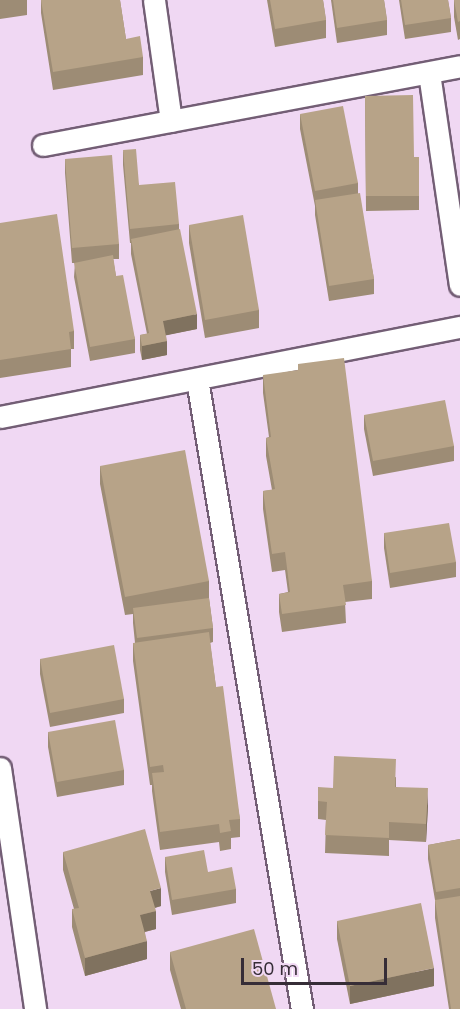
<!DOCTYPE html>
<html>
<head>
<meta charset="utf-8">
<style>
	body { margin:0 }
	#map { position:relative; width:460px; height:1009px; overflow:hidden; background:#f0d8f3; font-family:Poppins,sans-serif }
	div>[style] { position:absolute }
	.roads { filter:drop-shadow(2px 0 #735e75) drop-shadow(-2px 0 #735e75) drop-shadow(0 2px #735e75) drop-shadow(0 -2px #735e75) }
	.street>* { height:21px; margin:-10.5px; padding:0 10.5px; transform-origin:10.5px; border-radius:10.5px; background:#fff }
	.wall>* { inset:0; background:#9d8c75 }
	.shaded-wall>* { inset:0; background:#80725f }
	.building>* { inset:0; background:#b7a388 }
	span { translate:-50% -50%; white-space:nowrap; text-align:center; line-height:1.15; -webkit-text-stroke:5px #f0d8f3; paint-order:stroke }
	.scale { position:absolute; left:241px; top:958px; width:146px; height:27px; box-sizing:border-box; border:3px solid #362d37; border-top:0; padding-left:8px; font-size:18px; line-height:21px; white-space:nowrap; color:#362d37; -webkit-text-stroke:4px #f0d8f3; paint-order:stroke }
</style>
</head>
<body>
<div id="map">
	<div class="roads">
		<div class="street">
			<i style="left:154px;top:0;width:122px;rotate:82deg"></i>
			<i style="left:429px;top:73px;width:214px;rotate:81.7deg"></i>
			<i style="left:43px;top:145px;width:424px;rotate:-10.7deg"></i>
			<i style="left:197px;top:379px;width:639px;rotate:80.54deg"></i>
			<i style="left:0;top:417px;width:469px;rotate:-11.1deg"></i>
			<i style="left:0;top:768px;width:244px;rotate:81.7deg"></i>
		</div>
	</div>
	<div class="wall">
		<i style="clip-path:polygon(0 0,27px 0,27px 15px,0 19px)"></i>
		<i style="clip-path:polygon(41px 0,120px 0,126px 39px,143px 57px,143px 75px,53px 90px,41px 13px)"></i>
		<i style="clip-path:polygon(267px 0,323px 0,326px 20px,326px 38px,275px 47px)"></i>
		<i style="clip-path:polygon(331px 0,384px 0,387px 20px,387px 35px,337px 43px)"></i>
		<i style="clip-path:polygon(399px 0,448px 0,451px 18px,451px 32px,405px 39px)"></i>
		<i style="clip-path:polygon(454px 0,460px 0,460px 39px,458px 40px,454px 17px)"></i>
		<i style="clip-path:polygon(365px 96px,414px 157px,419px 157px,419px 210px,366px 211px)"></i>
		<i style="clip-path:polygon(300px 114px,358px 183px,358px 193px,374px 279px,374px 294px,329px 301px,315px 215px,315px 206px,300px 129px)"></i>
		<i style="clip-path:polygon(123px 150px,139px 185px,179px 224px,179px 229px,197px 329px,166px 335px,167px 355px,142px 360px,140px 350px,140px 335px,147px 334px,131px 254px,131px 243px,130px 243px,123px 165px)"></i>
		<i style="clip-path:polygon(65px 159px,119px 244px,119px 259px,113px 259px,116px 276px,135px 339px,135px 353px,90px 361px,74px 277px,75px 263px,72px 263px,65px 173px)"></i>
		<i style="clip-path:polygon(0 223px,74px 331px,74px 349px,71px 349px,71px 367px,0 378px)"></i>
		<i style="clip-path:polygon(189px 225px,259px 310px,259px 328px,205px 338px,189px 243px)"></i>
		<i style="clip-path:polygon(263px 375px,372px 581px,372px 599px,345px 602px,346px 623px,282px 632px,279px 612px,279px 594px,288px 592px,285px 570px,272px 572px,263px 509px,263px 491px,272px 490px,266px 456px,266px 438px,269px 437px,263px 393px)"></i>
		<i style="clip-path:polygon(364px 415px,454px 446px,454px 461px,373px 476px,364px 429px)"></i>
		<i style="clip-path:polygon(100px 466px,209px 581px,209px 598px,213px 628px,213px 642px,210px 643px,216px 687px,240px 819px,240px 837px,231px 838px,231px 849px,220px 851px,219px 842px,160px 850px,152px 791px,152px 785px,150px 785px,133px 661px,133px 643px,135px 643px,133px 623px,133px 614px,125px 615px,100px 484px)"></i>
		<i style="clip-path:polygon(384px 533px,456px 562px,456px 577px,390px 588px,384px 548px)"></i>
		<i style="clip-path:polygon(40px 659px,124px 699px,124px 713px,50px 727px,40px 674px)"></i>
		<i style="clip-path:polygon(48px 732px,124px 770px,124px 785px,57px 797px,48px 747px)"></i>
		<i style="clip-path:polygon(396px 777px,396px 787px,428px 806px,426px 842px,389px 840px,389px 856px,325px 853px,326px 820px,318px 819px,318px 801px)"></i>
		<i style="clip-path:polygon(460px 839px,460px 1009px,449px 1009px,435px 918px,435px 900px,428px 859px,428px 845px)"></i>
		<i style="clip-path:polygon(63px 852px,161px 906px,155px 908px,156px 929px,145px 932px,147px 959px,85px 976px,72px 927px,72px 909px,74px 909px,63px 870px)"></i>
		<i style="clip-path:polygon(165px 857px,208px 872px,236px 889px,236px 903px,172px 915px,165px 872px)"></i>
		<i style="clip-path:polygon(337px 921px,434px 986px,350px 1004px,337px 939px)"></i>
		<i style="clip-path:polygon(170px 952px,276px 1009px,181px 1009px,170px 970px)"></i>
	</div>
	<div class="shaded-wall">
		<i style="clip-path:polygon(197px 314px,197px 329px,163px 336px,163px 321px)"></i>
		<i style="clip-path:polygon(167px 341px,167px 355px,142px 360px,142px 346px)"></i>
		<i style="clip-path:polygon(428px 788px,428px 806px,426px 842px,426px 824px)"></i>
		<i style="clip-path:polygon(161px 888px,161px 906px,150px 909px,150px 891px)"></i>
		<i style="clip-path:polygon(156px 911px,156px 929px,140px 933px,140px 915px)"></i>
		<i style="clip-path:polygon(147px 941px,147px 959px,85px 976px,85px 958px)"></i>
		<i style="clip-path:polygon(434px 968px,434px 986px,350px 1004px,350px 986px)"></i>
	</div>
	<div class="building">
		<i style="clip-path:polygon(41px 0,120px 0,126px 39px,140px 36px,143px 57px,53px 72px)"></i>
		<i style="clip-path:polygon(270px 0,323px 0,326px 20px,275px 29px)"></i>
		<i style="clip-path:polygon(333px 0,384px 0,387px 20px,337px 28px)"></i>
		<i style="clip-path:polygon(401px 0,448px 0,451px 18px,405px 25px)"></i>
		<i style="clip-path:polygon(454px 0,460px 0,460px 21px,458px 22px)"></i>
		<i style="clip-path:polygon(413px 95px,414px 157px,419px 157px,419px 196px,366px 196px,365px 96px)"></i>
		<i style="clip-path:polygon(343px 106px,358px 183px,315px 191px,300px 114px)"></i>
		<i style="clip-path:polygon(136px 149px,139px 185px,175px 182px,179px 224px,130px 229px,123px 150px)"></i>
		<i style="clip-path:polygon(112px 155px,119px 244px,72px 248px,65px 159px)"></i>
		<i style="clip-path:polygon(360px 193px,374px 279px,329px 286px,315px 200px)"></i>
		<i style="clip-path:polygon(57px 214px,74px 331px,69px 332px,71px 349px,0 360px,0 223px)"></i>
		<i style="clip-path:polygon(243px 215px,259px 310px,205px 320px,189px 225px)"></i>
		<i style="clip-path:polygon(180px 229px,197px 314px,163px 321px,167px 341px,142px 346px,140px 335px,149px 333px,131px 239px)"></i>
		<i style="clip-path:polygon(113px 255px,116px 276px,123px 275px,135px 339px,90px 347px,74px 263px)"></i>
		<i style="clip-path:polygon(344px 358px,372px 581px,343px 585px,346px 605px,282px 614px,279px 594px,290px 592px,285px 552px,272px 554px,263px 491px,275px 489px,266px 438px,271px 437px,263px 375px,298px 370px,298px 364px)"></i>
		<i style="clip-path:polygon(445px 400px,454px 446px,373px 461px,364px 415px)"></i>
		<i style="clip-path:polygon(185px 450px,209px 581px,125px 597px,100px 466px)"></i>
		<i style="clip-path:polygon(449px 523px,456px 562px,390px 573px,384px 533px)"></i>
		<i style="clip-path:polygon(209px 598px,213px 628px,137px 638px,133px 608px)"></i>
		<i style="clip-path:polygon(209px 632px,216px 687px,223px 686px,240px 819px,229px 820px,231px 831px,220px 833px,219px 824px,160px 832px,152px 773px,164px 772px,163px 765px,150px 767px,133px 643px)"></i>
		<i style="clip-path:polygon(114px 645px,124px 699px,50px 713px,40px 659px)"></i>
		<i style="clip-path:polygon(115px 720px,124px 770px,57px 782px,48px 732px)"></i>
		<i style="clip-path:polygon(334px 756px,396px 759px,395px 787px,428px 788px,426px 824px,389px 822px,389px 838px,325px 835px,327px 802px,318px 801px,318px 787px,333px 788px)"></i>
		<i style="clip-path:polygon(145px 829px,161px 888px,150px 891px,156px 911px,140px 915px,147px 941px,85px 958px,72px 909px,79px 908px,63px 852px)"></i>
		<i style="clip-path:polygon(460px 839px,460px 888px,436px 892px,428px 845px)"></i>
		<i style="clip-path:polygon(204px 850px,208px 872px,232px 867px,236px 889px,172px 900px,165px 857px)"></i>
		<i style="clip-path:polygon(460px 896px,460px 1009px,451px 1009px,435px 900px)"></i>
		<i style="clip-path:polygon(421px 903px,434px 968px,350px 986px,337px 921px)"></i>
		<i style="clip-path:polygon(254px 929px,276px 1009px,186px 1009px,170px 952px)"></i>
	</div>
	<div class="scale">50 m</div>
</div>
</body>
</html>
